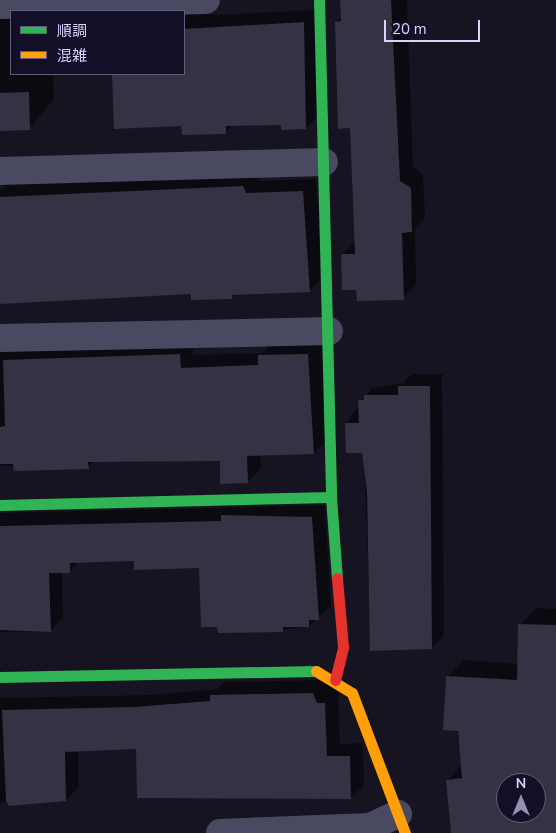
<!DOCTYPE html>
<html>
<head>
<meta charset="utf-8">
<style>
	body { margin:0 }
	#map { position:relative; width:556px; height:833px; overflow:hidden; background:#161421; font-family:"Nunito Sans","Noto Sans JP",sans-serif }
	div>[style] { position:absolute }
	.shadow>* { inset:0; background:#0007 }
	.building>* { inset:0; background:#343243 }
	.street>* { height:28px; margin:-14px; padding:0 14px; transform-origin:14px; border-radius:14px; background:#4a4962 }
	.fast>* { height:11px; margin:-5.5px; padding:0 5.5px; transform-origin:5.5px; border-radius:5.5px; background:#30b455 }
	.slow>* { height:11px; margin:-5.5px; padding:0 5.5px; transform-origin:5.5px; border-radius:5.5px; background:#ff9f0a }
	.jam>* { height:11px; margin:-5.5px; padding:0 5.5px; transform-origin:5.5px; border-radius:5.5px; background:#e5322d }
	span { translate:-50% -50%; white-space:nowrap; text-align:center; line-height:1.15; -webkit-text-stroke:4px #130f26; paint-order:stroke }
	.legend { position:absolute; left:10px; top:10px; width:175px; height:65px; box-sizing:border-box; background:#130f26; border:1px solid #625e7d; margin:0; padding:6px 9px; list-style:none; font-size:15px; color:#d9d4ff }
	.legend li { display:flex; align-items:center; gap:10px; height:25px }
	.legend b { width:25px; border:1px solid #625e7d }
	.north { position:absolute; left:496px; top:773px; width:50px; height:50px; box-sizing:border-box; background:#130f26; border:1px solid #625e7d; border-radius:50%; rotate:0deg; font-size:14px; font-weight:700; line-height:20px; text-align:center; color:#d9d4ff }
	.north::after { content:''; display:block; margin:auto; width:18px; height:22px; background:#9591b1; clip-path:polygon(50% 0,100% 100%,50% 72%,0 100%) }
	.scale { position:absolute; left:384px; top:20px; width:96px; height:22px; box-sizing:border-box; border:2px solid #d9d4ff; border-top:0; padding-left:6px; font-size:15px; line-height:18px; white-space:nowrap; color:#d9d4ff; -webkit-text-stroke:4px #130f26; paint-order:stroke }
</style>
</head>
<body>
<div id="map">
	<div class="shadow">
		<i style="clip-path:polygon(0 0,186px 9px,212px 15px,317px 10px,319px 115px,306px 128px,283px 123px,233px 125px,226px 132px,183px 125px,115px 128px,113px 74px,184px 74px,184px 11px,11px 11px,11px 74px,53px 74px,54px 99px,29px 129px,0 129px)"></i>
		<i style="clip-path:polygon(342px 0,407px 0,413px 167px,423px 174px,425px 218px,415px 228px,416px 285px,403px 298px,358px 289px,342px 255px,355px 241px,351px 127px,336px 22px,342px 16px)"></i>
		<i style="clip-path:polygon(256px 174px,260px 181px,316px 179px,323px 277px,310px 290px,236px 294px,232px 298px,192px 293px,0 300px,0 191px,6px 184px)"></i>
		<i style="clip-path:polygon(321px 341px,327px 440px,314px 453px,260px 454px,261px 469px,247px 482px,221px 459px,95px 461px,88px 468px,0 466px,0 348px,193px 342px,193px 355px,262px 353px,272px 343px)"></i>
		<i style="clip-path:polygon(412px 374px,442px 374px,444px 636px,431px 648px,371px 650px,364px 451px,346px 423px,372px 388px,403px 383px)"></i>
		<i style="clip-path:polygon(325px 505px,331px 606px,309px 626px,283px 630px,200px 567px,135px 560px,79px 562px,69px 572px,62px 572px,63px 618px,50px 631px,0 632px,0 513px)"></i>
		<i style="clip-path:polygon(evenodd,536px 608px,556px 609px,556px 833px,452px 833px,447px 781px,462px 765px,448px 676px,464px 660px,519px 664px,520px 625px,536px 608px,506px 783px,536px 783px,536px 813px,506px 813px,506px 783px)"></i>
		<i style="clip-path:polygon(326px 680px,338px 691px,340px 744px,363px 743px,364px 785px,351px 798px,137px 748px,78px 750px,79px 787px,66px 800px,0 803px,0 692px,1px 698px,148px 695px,217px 689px,224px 682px)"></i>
	</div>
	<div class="building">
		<i style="clip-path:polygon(340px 0,391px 0,400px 181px,411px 188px,412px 232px,402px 233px,404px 300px,357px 301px,356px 290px,342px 290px,341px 254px,355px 254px,350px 128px,338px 129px,335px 22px,341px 21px)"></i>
		<i style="clip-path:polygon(304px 22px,306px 129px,281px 130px,281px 125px,226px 126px,226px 134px,182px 135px,181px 126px,114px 129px,112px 74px,184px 74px,184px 29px)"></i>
		<i style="clip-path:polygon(29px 92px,30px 130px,0 131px,0 93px)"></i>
		<i style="clip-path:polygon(243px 186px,246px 193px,303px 191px,310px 292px,232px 295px,232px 299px,191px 300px,191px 294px,0 304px,0 197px)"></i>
		<i style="clip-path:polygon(180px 354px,181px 368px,258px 365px,258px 355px,308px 354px,314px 454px,247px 456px,248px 483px,220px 484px,220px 461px,88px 462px,89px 469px,14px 471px,13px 464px,0 464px,0 427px,5px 426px,3px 360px)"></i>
		<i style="clip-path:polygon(398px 386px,430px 386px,432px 649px,370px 651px,367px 492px,362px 453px,346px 453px,345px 423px,359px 423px,358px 400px,364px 400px,364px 395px,398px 395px)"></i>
		<i style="clip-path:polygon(221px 515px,312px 517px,319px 620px,309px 620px,309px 627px,283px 627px,283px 632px,218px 633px,217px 627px,201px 627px,199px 568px,134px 570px,134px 561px,70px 563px,70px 573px,49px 573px,51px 632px,0 630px,0 526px,221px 521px)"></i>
		<i style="clip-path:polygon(evenodd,518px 624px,556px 625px,556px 833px,451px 833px,446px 780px,462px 778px,458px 731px,443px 730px,446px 676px,517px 680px,518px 624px,506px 783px,536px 783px,536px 813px,506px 813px,506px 783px)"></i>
		<i style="clip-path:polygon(313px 693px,317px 703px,325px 703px,327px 756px,350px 756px,351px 799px,137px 798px,136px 749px,65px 752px,66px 801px,9px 806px,6px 801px,2px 710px,134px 707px,210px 701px,210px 695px)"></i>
	</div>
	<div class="street">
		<i style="left:0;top:5px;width:206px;rotate:-1.4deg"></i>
		<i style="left:0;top:171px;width:324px;rotate:-1.6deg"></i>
		<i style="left:0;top:338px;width:329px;rotate:-1.2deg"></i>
		<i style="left:220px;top:833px;width:150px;rotate:-2.3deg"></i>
		<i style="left:370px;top:827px;width:31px;rotate:-25deg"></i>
	</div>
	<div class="fast">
		<i style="left:319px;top:0;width:497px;rotate:88.6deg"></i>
		<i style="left:331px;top:497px;width:81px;rotate:85.8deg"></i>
		<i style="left:0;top:505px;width:331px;rotate:-1.4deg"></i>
		<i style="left:0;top:677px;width:316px;rotate:-1.1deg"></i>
	</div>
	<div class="slow">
		<i style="left:316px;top:671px;width:42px;rotate:31.4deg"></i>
		<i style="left:352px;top:693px;width:150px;rotate:69.3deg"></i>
	</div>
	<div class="jam">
		<i style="left:335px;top:680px;width:34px;rotate:-76deg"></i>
		<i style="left:343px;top:647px;width:69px;rotate:-95deg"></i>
	</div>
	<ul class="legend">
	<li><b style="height:6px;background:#30b455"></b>順調</li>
	<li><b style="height:6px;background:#ff9f0a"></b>混雑</li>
	</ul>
	<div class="north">N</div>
	<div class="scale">20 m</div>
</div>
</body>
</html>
